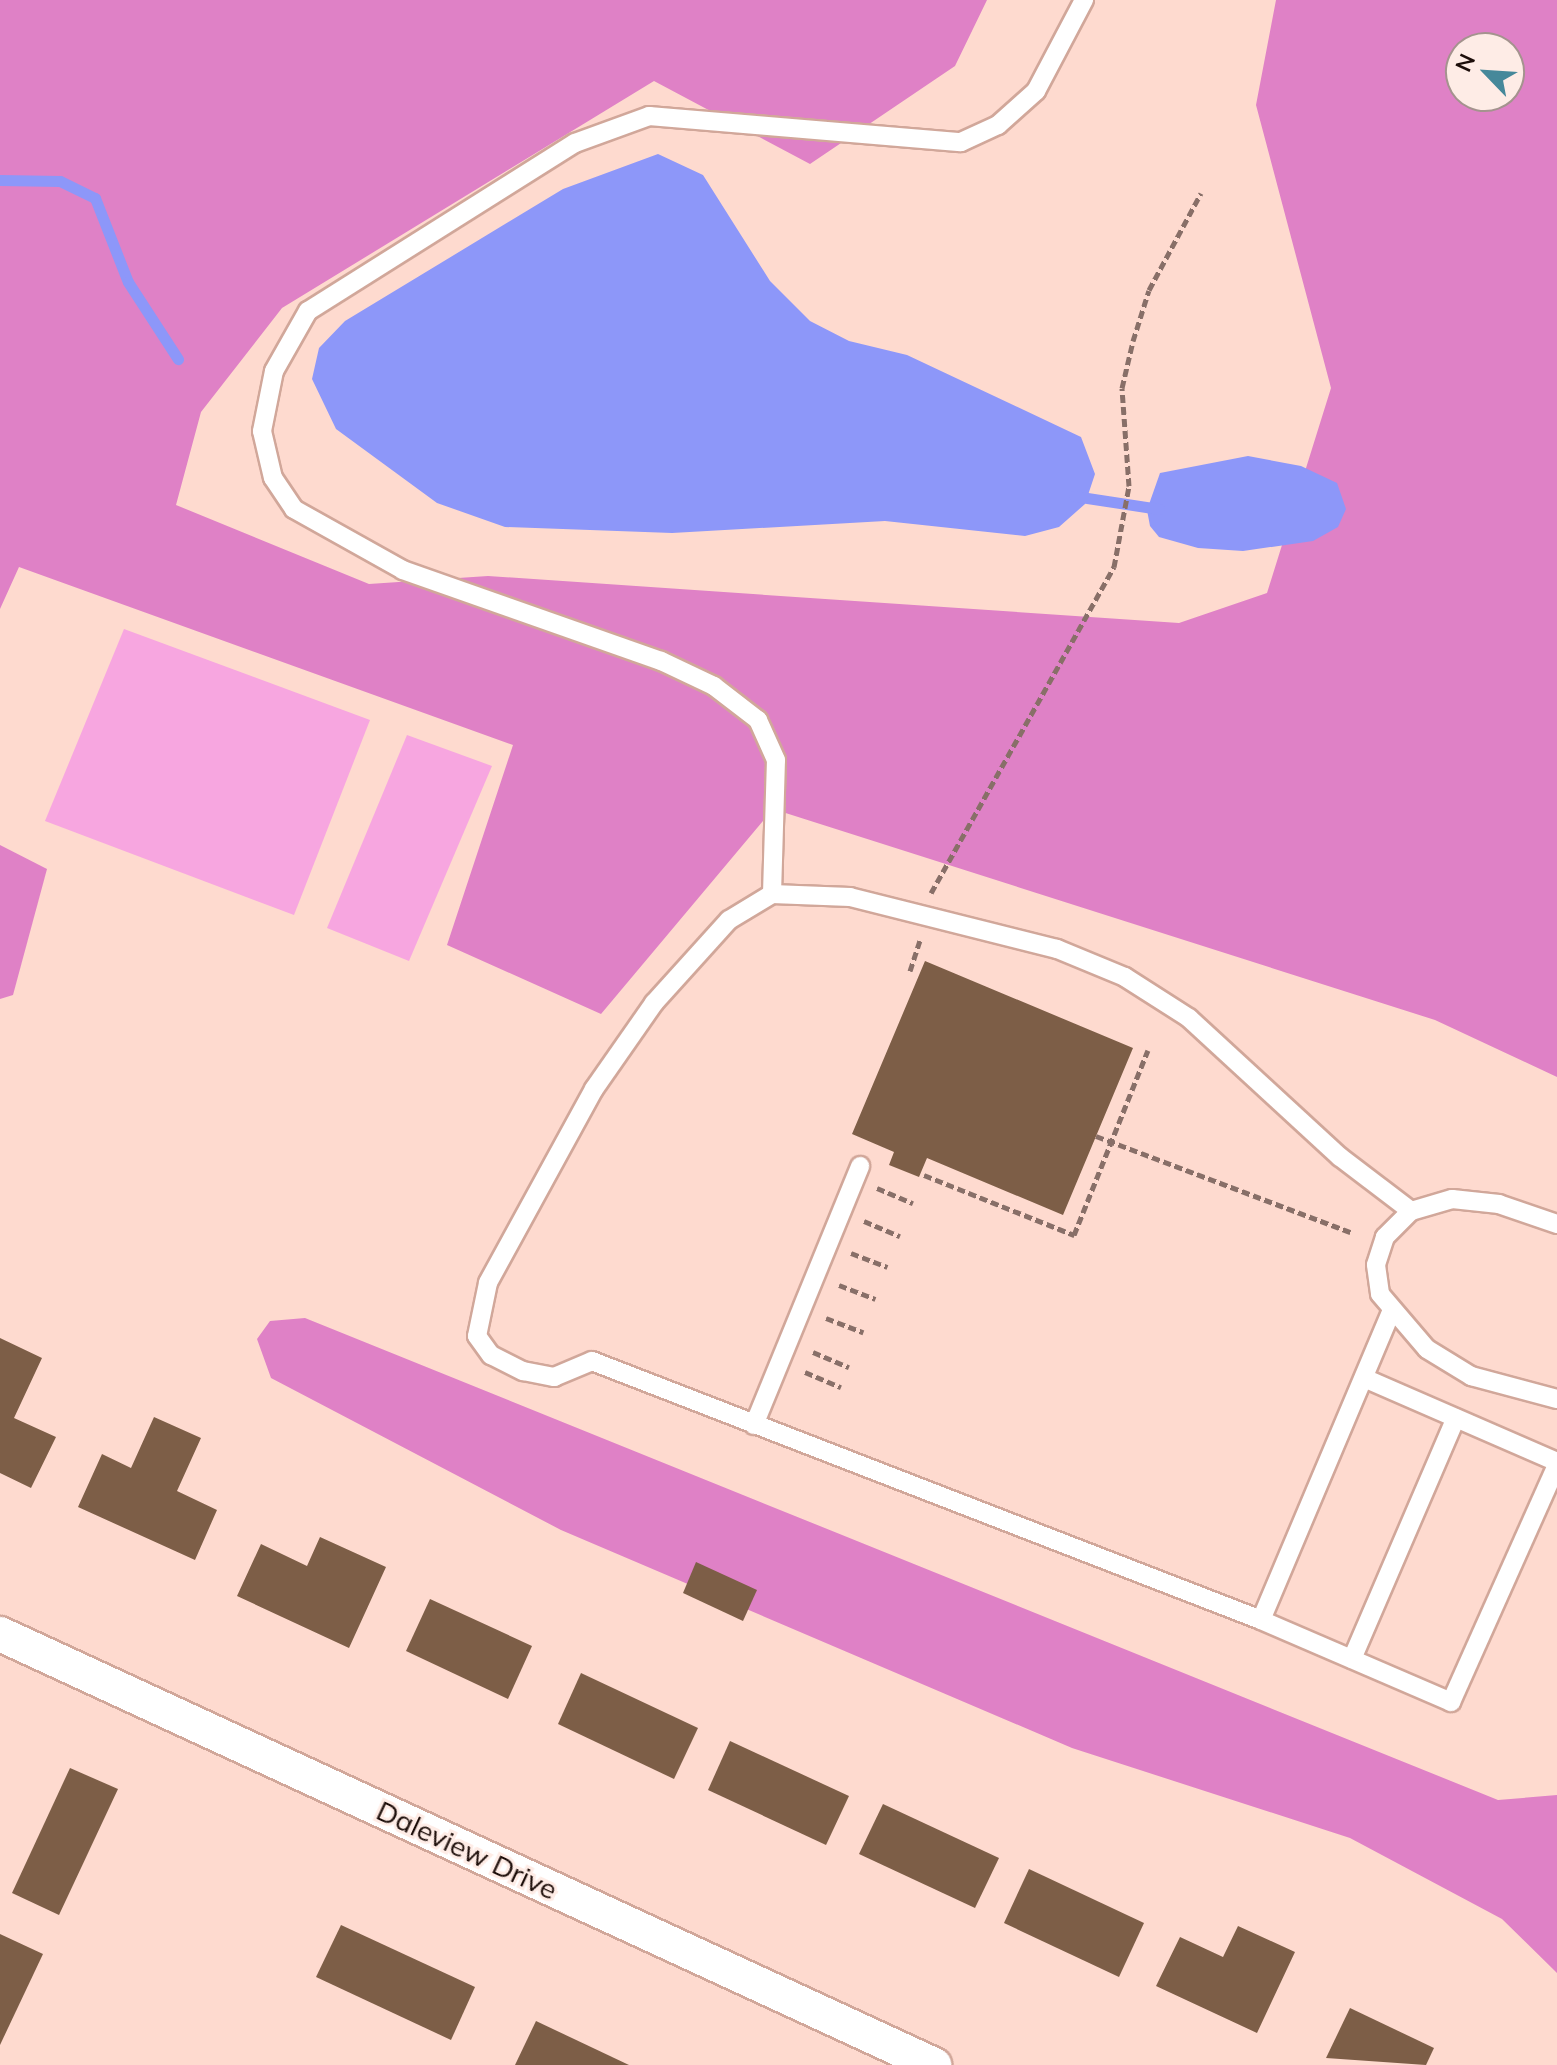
<!DOCTYPE html>
<html>
<head>
<meta charset="utf-8">
<style>
	body { margin:0 }
	#map { position:relative; width:1557px; height:2065px; overflow:hidden; background:#fedacf; font-family:Mulish,sans-serif }
	div>[style] { position:absolute }
	.green>* { inset:0; background:#f7a6e0 }
	.forest>* { inset:0; background:#df81c6 }
	.water>* { inset:0; background:#8d97f9 }
	.stream>* { height:11px; margin:-5.5px; padding:0 5.5px; transform-origin:5.5px; border-radius:5.5px; background:#8d97f9 }
	.building>* { inset:0; background:#7d5e47 }
	.path>* { height:5px; margin-top:-2.5px; transform-origin:0; background:repeating-linear-gradient(90deg,#886f68 0 8px,transparent 0 12px) }
	.roads { filter:drop-shadow(2px 0 #d1a79a) drop-shadow(-2px 0 #d1a79a) drop-shadow(0 2px #d1a79a) drop-shadow(0 -2px #d1a79a) }
	.lane>* { height:18px; margin:-9px; padding:0 9px; transform-origin:9px; border-radius:9px; background:#fff }
	.street>* { height:34px; margin:-17px; padding:0 17px; transform-origin:17px; border-radius:17px; background:#fff }
	span { translate:-50% -50%; white-space:nowrap; text-align:center; line-height:1.15; -webkit-text-stroke:6px #feece6; paint-order:stroke }
	.street-label { font-size:28px; color:#1d0e0a }
	.north { position:absolute; left:1445px; top:32px; width:80px; height:80px; box-sizing:border-box; background:#feece6; border:2px solid #a4938e; border-radius:50%; rotate:295deg; font-size:22px; font-weight:700; line-height:32px; text-align:center; color:#1d0e0a }
	.north::after { content:''; display:block; margin:auto; width:28px; height:36px; background:#46889a; clip-path:polygon(50% 0,100% 100%,50% 72%,0 100%) }
</style>
</head>
<body>
<div id="map">
	<div class="green">
		<i style="clip-path:polygon(124px 629px,370px 720px,294px 915px,45px 821px)"></i>
		<i style="clip-path:polygon(407px 735px,492px 766px,409px 961px,327px 928px)"></i>
	</div>
	<div class="forest">
		<i style="clip-path:polygon(evenodd,0 0,987px 0,955px 66px,810px 164px,654px 81px,282px 308px,201px 412px,176px 505px,369px 584px,488px 576px,1179px 623px,1267px 593px,1331px 388px,1256px 105px,1276px 0,1557px 0,1557px 1077px,1435px 1020px,773px 809px,601px 1014px,447px 945px,513px 745px,19px 567px,0 609px,0 0,1461px 48px,1509px 48px,1509px 96px,1461px 96px,1461px 48px)"></i>
		<i style="clip-path:polygon(0 845px,47px 869px,13px 995px,0 999px)"></i>
		<i style="clip-path:polygon(305px 1318px,1498px 1800px,1557px 1795px,1557px 1973px,1502px 1919px,1350px 1838px,1072px 1748px,561px 1530px,271px 1378px,257px 1339px,270px 1321px)"></i>
	</div>
	<div class="water">
		<i style="clip-path:polygon(658px 154px,703px 175px,770px 281px,810px 321px,849px 341px,907px 355px,1081px 437px,1095px 474px,1085px 504px,1059px 527px,1025px 536px,885px 521px,672px 533px,505px 527px,437px 503px,336px 429px,312px 379px,319px 348px,345px 321px,563px 189px)"></i>
		<i style="clip-path:polygon(1248px 456px,1301px 466px,1337px 483px,1346px 509px,1338px 527px,1313px 541px,1243px 551px,1198px 548px,1159px 537px,1150px 526px,1147px 510px,1160px 473px)"></i>
	</div>
	<div class="stream">
		<i style="left:0;top:180px;width:60px;rotate:1deg"></i>
		<i style="left:60px;top:181px;width:39px;rotate:26deg"></i>
		<i style="left:95px;top:198px;width:90px;rotate:68.6deg"></i>
		<i style="left:128px;top:282px;width:92px;rotate:57deg"></i>
		<i style="left:1074px;top:496px;width:86px;rotate:8.7deg"></i>
	</div>
	<div class="building">
		<i style="clip-path:polygon(925px 961px,1133px 1048px,1063px 1215px,927px 1158px,919px 1177px,889px 1165px,894px 1152px,852px 1134px)"></i>
		<i style="clip-path:polygon(0 1338px,42px 1358px,14px 1418px,56px 1437px,31px 1488px,0 1473px)"></i>
		<i style="clip-path:polygon(154px 1417px,201px 1438px,177px 1491px,217px 1510px,195px 1560px,78px 1507px,102px 1454px,131px 1468px)"></i>
		<i style="clip-path:polygon(320px 1537px,386px 1567px,349px 1648px,237px 1596px,261px 1544px,307px 1566px)"></i>
		<i style="clip-path:polygon(696px 1562px,757px 1590px,743px 1621px,683px 1593px)"></i>
		<i style="clip-path:polygon(430px 1599px,532px 1646px,508px 1699px,406px 1651px)"></i>
		<i style="clip-path:polygon(581px 1673px,698px 1728px,674px 1779px,558px 1724px)"></i>
		<i style="clip-path:polygon(730px 1741px,849px 1796px,826px 1845px,708px 1790px)"></i>
		<i style="clip-path:polygon(70px 1768px,118px 1789px,59px 1915px,12px 1893px)"></i>
		<i style="clip-path:polygon(883px 1804px,999px 1858px,975px 1908px,859px 1854px)"></i>
		<i style="clip-path:polygon(1029px 1869px,1144px 1923px,1119px 1977px,1004px 1923px)"></i>
		<i style="clip-path:polygon(341px 1925px,475px 1987px,451px 2040px,316px 1977px)"></i>
		<i style="clip-path:polygon(1238px 1926px,1295px 1952px,1257px 2033px,1156px 1986px,1180px 1937px,1223px 1957px)"></i>
		<i style="clip-path:polygon(0 1934px,43px 1954px,0 2045px)"></i>
		<i style="clip-path:polygon(1350px 2008px,1434px 2048px,1426px 2065px,1326px 2058px)"></i>
		<i style="clip-path:polygon(536px 2021px,629px 2065px,515px 2065px)"></i>
	</div>
	<div class="path">
		<i style="left:931px;top:893px;width:374px;rotate:-60.7deg"></i>
		<i style="left:1114px;top:567px;width:82px;rotate:-79.5deg"></i>
		<i style="left:1129px;top:486px;width:98px;rotate:-94.1deg"></i>
		<i style="left:1122px;top:388px;width:48px;rotate:-76.8deg"></i>
		<i style="left:1133px;top:341px;width:53px;rotate:-72.6deg"></i>
		<i style="left:1149px;top:290px;width:110px;rotate:-61.8deg"></i>
		<i style="left:910px;top:971px;width:32px;rotate:-72deg"></i>
		<i style="left:1096px;top:1136px;width:272px;rotate:20.7deg"></i>
		<i style="left:924px;top:1175px;width:162px;rotate:21.8deg"></i>
		<i style="left:1074px;top:1235px;width:199px;rotate:-68.2deg"></i>
		<i style="left:877px;top:1188px;width:39px;rotate:23deg"></i>
		<i style="left:864px;top:1221px;width:39px;rotate:23deg"></i>
		<i style="left:851px;top:1253px;width:39px;rotate:21deg"></i>
		<i style="left:839px;top:1285px;width:39px;rotate:21deg"></i>
		<i style="left:826px;top:1318px;width:40px;rotate:21deg"></i>
		<i style="left:813px;top:1352px;width:39px;rotate:23deg"></i>
		<i style="left:805px;top:1372px;width:39px;rotate:23deg"></i>
	</div>
	<div class="roads">
		<div class="lane">
			<i style="left:772px;top:894px;width:134px;rotate:-88.3deg"></i>
			<i style="left:776px;top:760px;width:44px;rotate:-114.2deg"></i>
			<i style="left:758px;top:720px;width:56px;rotate:-142.3deg"></i>
			<i style="left:714px;top:686px;width:59px;rotate:-154.7deg"></i>
			<i style="left:661px;top:661px;width:274px;rotate:-160.6deg"></i>
			<i style="left:403px;top:570px;width:125px;rotate:-150.8deg"></i>
			<i style="left:294px;top:509px;width:37px;rotate:-124deg"></i>
			<i style="left:273px;top:478px;width:48px;rotate:-103.2deg"></i>
			<i style="left:262px;top:431px;width:61px;rotate:-78.7deg"></i>
			<i style="left:274px;top:371px;width:69px;rotate:-60.5deg"></i>
			<i style="left:308px;top:311px;width:315px;rotate:-32.2deg"></i>
			<i style="left:575px;top:143px;width:79px;rotate:-20deg"></i>
			<i style="left:649px;top:116px;width:313px;rotate:4.8deg"></i>
			<i style="left:961px;top:142px;width:41px;rotate:-24.7deg"></i>
			<i style="left:998px;top:125px;width:51px;rotate:-41.8deg"></i>
			<i style="left:1036px;top:91px;width:103px;rotate:-62.2deg"></i>
			<i style="left:1411px;top:1211px;width:89px;rotate:-142.7deg"></i>
			<i style="left:1340px;top:1157px;width:205px;rotate:-137.4deg"></i>
			<i style="left:1189px;top:1018px;width:76px;rotate:-147.4deg"></i>
			<i style="left:1125px;top:977px;width:74px;rotate:-157.6deg"></i>
			<i style="left:1057px;top:949px;width:213px;rotate:-165.9deg"></i>
			<i style="left:850px;top:897px;width:78px;rotate:-177.8deg"></i>
			<i style="left:772px;top:894px;width:50px;rotate:148.8deg"></i>
			<i style="left:729px;top:920px;width:112px;rotate:132.1deg"></i>
			<i style="left:654px;top:1003px;width:105px;rotate:124.9deg"></i>
			<i style="left:594px;top:1089px;width:221px;rotate:118.7deg"></i>
			<i style="left:488px;top:1283px;width:54px;rotate:101.7deg"></i>
			<i style="left:477px;top:1336px;width:24px;rotate:54deg"></i>
			<i style="left:491px;top:1355px;width:36px;rotate:27deg"></i>
			<i style="left:523px;top:1371px;width:32px;rotate:11deg"></i>
			<i style="left:554px;top:1377px;width:41px;rotate:-22.8deg"></i>
			<i style="left:592px;top:1361px;width:717px;rotate:21.16deg"></i>
			<i style="left:1261px;top:1620px;width:207px;rotate:23.3deg"></i>
			<i style="left:1451px;top:1702px;width:260px;rotate:-65.9deg"></i>
			<i style="left:1557px;top:1224px;width:61px;rotate:-161deg"></i>
			<i style="left:1499px;top:1204px;width:47px;rotate:-173.9deg"></i>
			<i style="left:1452px;top:1199px;width:43px;rotate:163.7deg"></i>
			<i style="left:1411px;top:1211px;width:37px;rotate:135deg"></i>
			<i style="left:1385px;top:1237px;width:29px;rotate:108deg"></i>
			<i style="left:1376px;top:1265px;width:29px;rotate:82deg"></i>
			<i style="left:1380px;top:1294px;width:72px;rotate:49.5deg"></i>
			<i style="left:1427px;top:1349px;width:52px;rotate:31.5deg"></i>
			<i style="left:1471px;top:1376px;width:89px;rotate:15deg"></i>
			<i style="left:1364px;top:1378px;width:210px;rotate:23.5deg"></i>
			<i style="left:754px;top:1425px;width:280px;rotate:-67.7deg"></i>
			<i style="left:1261px;top:1620px;width:337px;rotate:-67.1deg"></i>
			<i style="left:1352px;top:1659px;width:262px;rotate:-66.7deg"></i>
		</div>
		<div class="street">
			<i style="left:0;top:1634px;width:1029px;rotate:24.77deg"></i>
		</div>
	</div>
	<div class="street-label">
		<span style="left:467px;top:1850px;rotate:25deg">Daleview Drive</span>
	</div>
	<div class="north">N</div>
</div>
</body>
</html>
